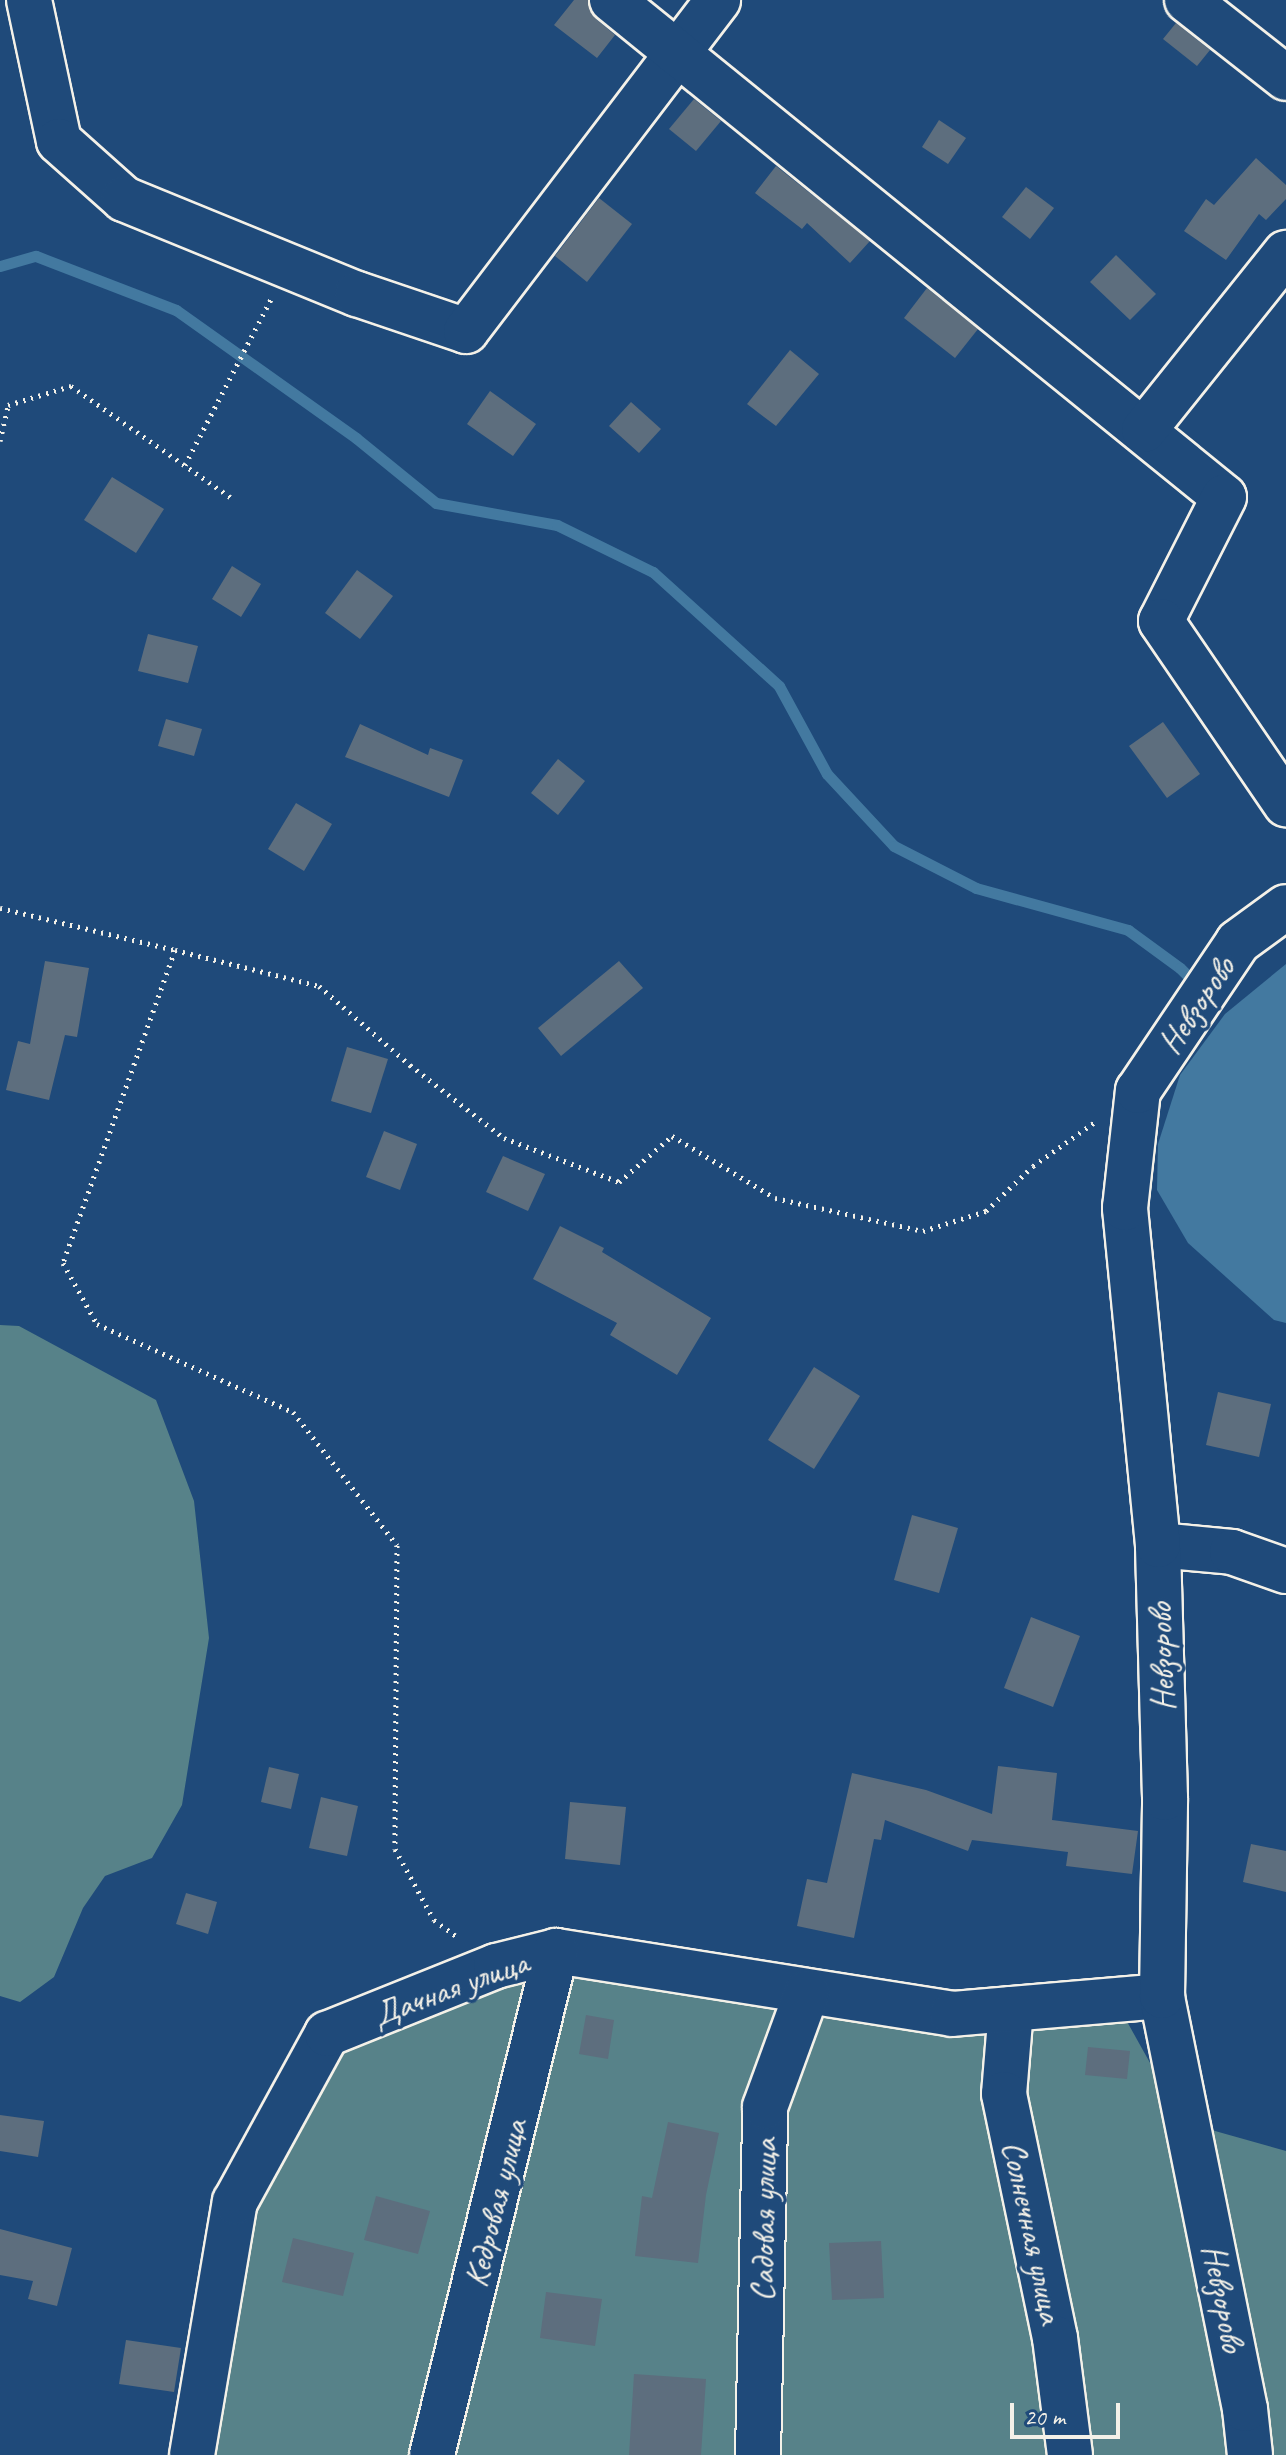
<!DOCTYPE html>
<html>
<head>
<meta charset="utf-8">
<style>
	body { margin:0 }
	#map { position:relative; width:1286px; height:2455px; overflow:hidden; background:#1f4a7a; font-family:Caveat,sans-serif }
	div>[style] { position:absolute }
	.green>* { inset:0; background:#578289 }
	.water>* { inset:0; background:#4379a0 }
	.stream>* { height:11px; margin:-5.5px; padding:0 5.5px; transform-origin:5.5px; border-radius:5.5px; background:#4379a0 }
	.building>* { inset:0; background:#5d6e7e }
	.path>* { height:5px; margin-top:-2.5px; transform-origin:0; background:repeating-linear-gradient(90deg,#f4f1e8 0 2px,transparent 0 8px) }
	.roads { filter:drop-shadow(2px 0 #f4f1e8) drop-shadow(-2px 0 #f4f1e8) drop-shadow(0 2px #f4f1e8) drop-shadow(0 -2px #f4f1e8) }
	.minor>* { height:44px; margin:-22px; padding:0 22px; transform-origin:22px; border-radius:22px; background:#1f4a7a }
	span { translate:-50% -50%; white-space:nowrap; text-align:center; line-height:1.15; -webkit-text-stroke:7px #1f4a7a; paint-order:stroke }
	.street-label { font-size:34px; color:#f4f1e8 }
	.scale { position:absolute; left:1010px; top:2403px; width:110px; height:36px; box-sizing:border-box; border:4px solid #f4f1e8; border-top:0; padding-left:10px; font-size:24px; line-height:28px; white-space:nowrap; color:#f4f1e8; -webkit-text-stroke:6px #1f4a7a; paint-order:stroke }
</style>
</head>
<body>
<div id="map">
	<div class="green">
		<i style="clip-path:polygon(0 1325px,19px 1326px,156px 1400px,194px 1501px,209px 1638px,182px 1805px,152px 1858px,105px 1876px,83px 1908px,54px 1977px,20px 2002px,0 1996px)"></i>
		<i style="clip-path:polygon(645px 1942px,916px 2021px,1125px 2018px,1183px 2122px,1286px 2151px,1286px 2455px,184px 2455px,224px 2225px,355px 2015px,497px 1951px)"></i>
	</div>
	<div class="water">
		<i style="clip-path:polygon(1286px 964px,1286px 1323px,1274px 1320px,1188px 1243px,1157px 1190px,1158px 1144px,1180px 1075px,1225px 1014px)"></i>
	</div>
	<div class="stream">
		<i style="left:0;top:266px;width:37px;rotate:-16deg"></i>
		<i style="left:36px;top:256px;width:150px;rotate:21.1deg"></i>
		<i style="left:176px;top:310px;width:221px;rotate:35.4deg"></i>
		<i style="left:356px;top:438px;width:103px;rotate:39.1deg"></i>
		<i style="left:436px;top:503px;width:123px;rotate:10.3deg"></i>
		<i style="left:557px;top:525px;width:107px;rotate:26.1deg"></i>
		<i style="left:653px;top:572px;width:170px;rotate:42.1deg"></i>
		<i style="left:779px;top:686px;width:100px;rotate:61.4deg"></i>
		<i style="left:827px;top:774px;width:98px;rotate:47.1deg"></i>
		<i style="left:894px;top:846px;width:92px;rotate:27.1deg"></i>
		<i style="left:976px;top:888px;width:158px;rotate:15.4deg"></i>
		<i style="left:1128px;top:930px;width:64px;rotate:36.2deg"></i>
		<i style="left:1180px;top:968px;width:24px;rotate:45deg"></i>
	</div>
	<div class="building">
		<i style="clip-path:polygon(574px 0,588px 0,596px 19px,615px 35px,597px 58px,554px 25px)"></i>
		<i style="clip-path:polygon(1176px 23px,1210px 50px,1197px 66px,1163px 39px)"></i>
		<i style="clip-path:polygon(694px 99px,721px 121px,696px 151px,669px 129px)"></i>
		<i style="clip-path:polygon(939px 120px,966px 138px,948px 164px,922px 147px)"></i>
		<i style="clip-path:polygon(1256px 158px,1286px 185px,1286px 199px,1266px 220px,1259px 214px,1226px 260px,1184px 231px,1206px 199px,1214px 205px)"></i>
		<i style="clip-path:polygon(776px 166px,870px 241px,850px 263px,807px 223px,802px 229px,755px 193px)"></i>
		<i style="clip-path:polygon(1026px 187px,1054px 208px,1030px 239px,1002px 217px)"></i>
		<i style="clip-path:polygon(599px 198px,632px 224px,587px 282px,555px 256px)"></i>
		<i style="clip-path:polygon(1116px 255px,1156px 294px,1130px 320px,1090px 282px)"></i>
		<i style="clip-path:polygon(927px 288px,978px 329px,955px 358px,904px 318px)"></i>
		<i style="clip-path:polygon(790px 350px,819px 374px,776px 426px,747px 404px)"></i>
		<i style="clip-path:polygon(490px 391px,536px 424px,513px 456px,467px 424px)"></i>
		<i style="clip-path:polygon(631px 402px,661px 429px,639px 453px,609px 426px)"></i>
		<i style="clip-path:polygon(112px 477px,164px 509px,136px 553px,84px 520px)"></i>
		<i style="clip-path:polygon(232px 566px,261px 584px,241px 617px,212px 599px)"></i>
		<i style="clip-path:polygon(357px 570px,393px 596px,360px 639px,325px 613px)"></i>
		<i style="clip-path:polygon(148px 634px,198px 646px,188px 683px,138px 671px)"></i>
		<i style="clip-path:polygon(166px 719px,202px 729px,194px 756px,158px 746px)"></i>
		<i style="clip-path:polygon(1163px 722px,1200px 774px,1167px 798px,1129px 746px)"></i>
		<i style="clip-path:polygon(360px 724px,428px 755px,430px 748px,463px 760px,449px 797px,345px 757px)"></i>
		<i style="clip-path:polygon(558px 759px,585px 781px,558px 815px,531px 793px)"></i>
		<i style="clip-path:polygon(296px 803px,332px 824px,304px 871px,268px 849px)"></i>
		<i style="clip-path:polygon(45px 961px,89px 968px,77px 1037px,65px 1035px,49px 1100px,6px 1090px,18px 1041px,30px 1044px)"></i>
		<i style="clip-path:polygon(619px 961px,643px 988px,561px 1056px,538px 1028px)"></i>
		<i style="clip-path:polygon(347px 1047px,388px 1059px,371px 1113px,331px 1101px)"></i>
		<i style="clip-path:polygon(384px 1131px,417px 1144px,400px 1190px,366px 1177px)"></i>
		<i style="clip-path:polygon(503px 1156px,545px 1174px,528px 1211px,486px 1192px)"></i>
		<i style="clip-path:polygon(560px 1226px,604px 1248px,602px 1252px,711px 1318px,677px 1375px,610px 1335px,617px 1323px,533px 1279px)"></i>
		<i style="clip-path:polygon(814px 1367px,860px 1396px,814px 1469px,768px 1440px)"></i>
		<i style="clip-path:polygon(1218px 1392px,1271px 1404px,1259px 1457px,1206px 1445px)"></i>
		<i style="clip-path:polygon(912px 1515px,958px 1528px,939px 1593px,894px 1580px)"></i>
		<i style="clip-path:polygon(1031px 1617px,1080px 1636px,1053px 1707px,1004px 1688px)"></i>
		<i style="clip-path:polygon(998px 1766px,1057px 1773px,1052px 1820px,1138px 1831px,1132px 1874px,1066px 1866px,1068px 1852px,972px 1840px,968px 1851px,885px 1820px,881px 1840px,874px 1839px,854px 1938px,797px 1926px,807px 1879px,827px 1883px,852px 1773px,926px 1790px,992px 1814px)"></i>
		<i style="clip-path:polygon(269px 1767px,299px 1774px,291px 1809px,261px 1802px)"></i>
		<i style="clip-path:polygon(321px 1797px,358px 1806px,347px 1856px,309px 1848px)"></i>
		<i style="clip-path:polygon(570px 1802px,626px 1807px,620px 1865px,565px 1859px)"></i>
		<i style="clip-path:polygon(1251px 1844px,1286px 1851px,1286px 1892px,1243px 1882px)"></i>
		<i style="clip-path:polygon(186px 1893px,217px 1902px,208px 1934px,176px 1924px)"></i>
		<i style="clip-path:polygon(586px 2015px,614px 2020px,608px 2059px,579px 2054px)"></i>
		<i style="clip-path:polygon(1088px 2047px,1130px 2051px,1127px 2079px,1085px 2075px)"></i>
		<i style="clip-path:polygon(0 2115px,44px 2121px,38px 2157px,0 2151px)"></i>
		<i style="clip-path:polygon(668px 2122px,719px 2133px,706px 2195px,698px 2263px,635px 2256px,642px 2196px,652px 2198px)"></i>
		<i style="clip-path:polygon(376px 2196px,430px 2211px,418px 2254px,364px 2240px)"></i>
		<i style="clip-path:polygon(0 2229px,72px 2248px,57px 2306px,28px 2299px,33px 2281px,0 2275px)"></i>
		<i style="clip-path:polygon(293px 2238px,354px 2253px,343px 2296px,282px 2282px)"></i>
		<i style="clip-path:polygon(881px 2241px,884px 2298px,832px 2300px,829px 2243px)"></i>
		<i style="clip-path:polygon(546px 2292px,602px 2299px,595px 2346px,540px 2338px)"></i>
		<i style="clip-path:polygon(126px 2340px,181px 2348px,174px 2392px,119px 2384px)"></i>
		<i style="clip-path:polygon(634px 2374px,706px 2379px,701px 2455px,629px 2455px)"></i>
	</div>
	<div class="path">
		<i style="left:0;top:441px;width:37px;rotate:-77deg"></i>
		<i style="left:8px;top:405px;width:66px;rotate:-16.8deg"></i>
		<i style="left:71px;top:386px;width:198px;rotate:34.9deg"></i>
		<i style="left:185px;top:465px;width:187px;rotate:-62.6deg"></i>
		<i style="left:0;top:908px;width:180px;rotate:13.5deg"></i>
		<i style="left:175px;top:950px;width:332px;rotate:109.7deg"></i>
		<i style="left:63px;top:1263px;width:70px;rotate:60.9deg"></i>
		<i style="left:97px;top:1324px;width:215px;rotate:24.2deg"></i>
		<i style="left:293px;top:1412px;width:169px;rotate:52deg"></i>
		<i style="left:397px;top:1545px;width:304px;rotate:90.4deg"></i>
		<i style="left:395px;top:1849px;width:81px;rotate:61.2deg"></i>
		<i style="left:434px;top:1920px;width:29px;rotate:36deg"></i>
		<i style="left:175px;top:950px;width:148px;rotate:14deg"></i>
		<i style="left:319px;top:986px;width:121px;rotate:41deg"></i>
		<i style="left:410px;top:1065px;width:119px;rotate:37.8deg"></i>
		<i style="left:504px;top:1138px;width:123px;rotate:20.9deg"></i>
		<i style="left:619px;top:1182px;width:70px;rotate:-41deg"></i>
		<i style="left:672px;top:1136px;width:120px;rotate:31deg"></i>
		<i style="left:775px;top:1198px;width:152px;rotate:12.6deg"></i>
		<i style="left:923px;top:1231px;width:66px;rotate:-17.6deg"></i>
		<i style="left:986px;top:1211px;width:65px;rotate:-43.8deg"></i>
		<i style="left:1033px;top:1166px;width:76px;rotate:-35.4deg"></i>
	</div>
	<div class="roads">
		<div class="minor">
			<i style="left:29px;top:0;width:144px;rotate:78deg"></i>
			<i style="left:59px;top:141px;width:87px;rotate:41.7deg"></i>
			<i style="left:124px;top:199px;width:252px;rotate:22.2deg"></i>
			<i style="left:357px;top:294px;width:115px;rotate:18.7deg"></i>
			<i style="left:466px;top:331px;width:416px;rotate:-52.7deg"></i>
			<i style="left:612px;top:0;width:788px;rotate:39.08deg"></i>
			<i style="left:1224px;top:497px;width:139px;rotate:116.9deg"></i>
			<i style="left:1161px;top:621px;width:222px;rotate:55.7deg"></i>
			<i style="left:1187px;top:0;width:126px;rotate:38.2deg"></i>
			<i style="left:1144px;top:430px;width:227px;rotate:-51.3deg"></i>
			<i style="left:1158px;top:1545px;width:74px;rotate:5.4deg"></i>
			<i style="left:1232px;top:1552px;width:57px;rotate:19.4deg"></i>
			<i style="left:1011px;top:2009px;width:85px;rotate:94.7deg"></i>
			<i style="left:1004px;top:2094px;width:249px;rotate:78.2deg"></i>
			<i style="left:1055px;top:2338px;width:118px;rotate:82.7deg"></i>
			<i style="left:192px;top:2455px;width:257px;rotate:-80.4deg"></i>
			<i style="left:235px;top:2202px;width:192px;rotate:-61.3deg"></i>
			<i style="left:327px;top:2034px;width:182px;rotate:-21.9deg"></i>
			<i style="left:496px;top:1966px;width:62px;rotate:-14deg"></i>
			<i style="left:556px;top:1951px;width:401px;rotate:9deg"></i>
			<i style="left:952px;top:2014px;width:211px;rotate:-4.9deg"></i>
			<i style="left:432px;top:2455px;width:519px;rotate:-76.18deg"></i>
			<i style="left:758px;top:2455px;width:348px;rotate:-88.8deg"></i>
			<i style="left:765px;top:2107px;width:122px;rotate:-69.9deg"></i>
			<i style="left:1250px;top:2455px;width:46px;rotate:-96.2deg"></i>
			<i style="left:1245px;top:2409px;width:421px;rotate:-101.4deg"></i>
			<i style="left:1162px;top:1996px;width:198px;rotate:-89.1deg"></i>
			<i style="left:1165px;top:1798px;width:253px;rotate:-91.6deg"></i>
			<i style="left:1158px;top:1545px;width:339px;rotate:-95.6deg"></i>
			<i style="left:1125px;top:1208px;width:118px;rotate:-83.7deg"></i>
			<i style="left:1138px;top:1091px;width:179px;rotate:-56.1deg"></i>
			<i style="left:1238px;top:942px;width:59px;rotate:-36.1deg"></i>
		</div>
	</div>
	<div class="street-label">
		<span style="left:1196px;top:1005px;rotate:-56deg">Невзорово</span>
		<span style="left:1161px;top:1657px;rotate:-92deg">Невзорово</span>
		<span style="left:450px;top:1988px;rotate:-20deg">Дачная улица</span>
		<span style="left:495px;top:2203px;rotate:-76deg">Кедровая улица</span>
		<span style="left:763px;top:2220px;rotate:-89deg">Садовая улица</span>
		<span style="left:1033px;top:2232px;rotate:78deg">Солнечная улица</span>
		<span style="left:1224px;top:2298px;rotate:79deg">Невзорово</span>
	</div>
	<div class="scale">20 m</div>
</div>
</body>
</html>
